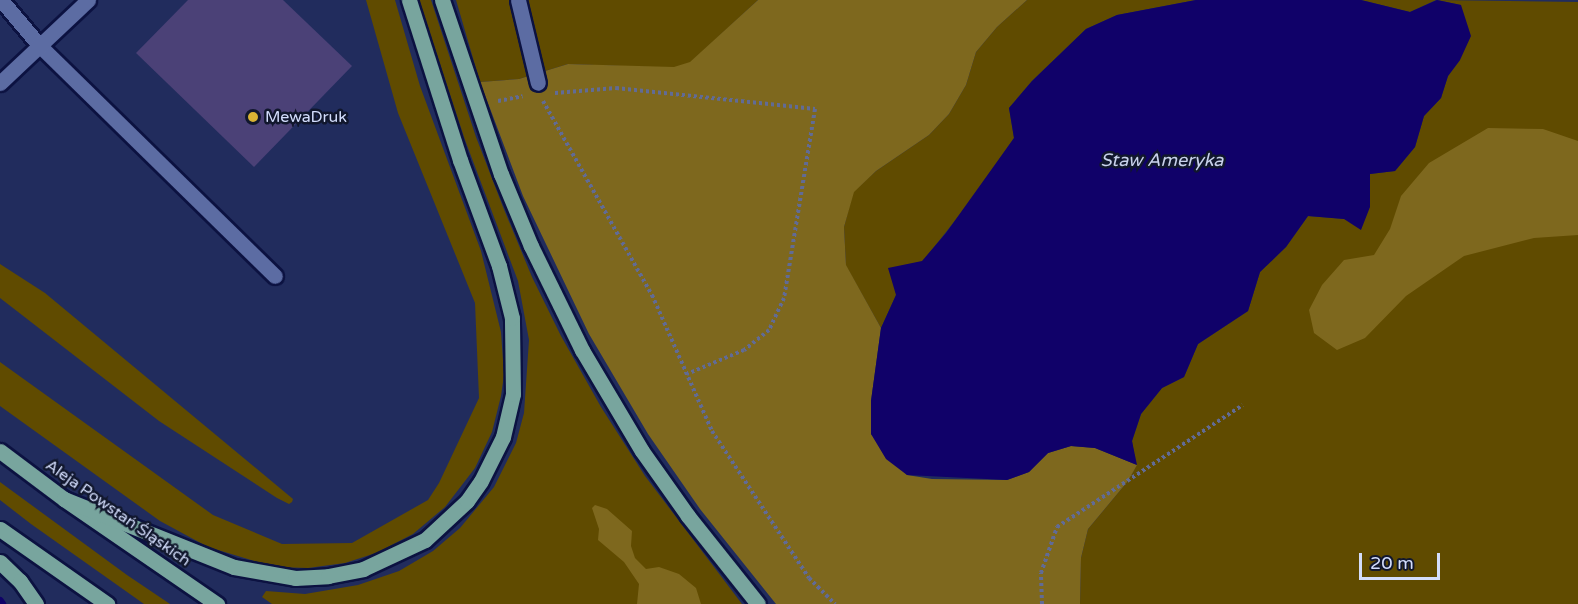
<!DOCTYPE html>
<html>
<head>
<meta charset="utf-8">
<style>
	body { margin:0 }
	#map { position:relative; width:1578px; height:604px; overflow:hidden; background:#212c5d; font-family:"Varela Round",sans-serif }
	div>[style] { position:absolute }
	.green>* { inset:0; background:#604b00 }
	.forest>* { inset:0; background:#7e681e }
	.water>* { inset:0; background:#100169 }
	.stream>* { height:8px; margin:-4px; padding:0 4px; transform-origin:4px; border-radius:4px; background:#100169 }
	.building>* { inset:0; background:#4b4177 }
	.path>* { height:4px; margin-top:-2px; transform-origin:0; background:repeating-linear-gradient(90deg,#616b96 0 3px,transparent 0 6px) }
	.roads { filter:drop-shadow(2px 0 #0c1241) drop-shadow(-2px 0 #0c1241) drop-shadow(0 2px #0c1241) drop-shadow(0 -2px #0c1241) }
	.minor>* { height:15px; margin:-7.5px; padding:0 7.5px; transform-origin:7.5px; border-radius:7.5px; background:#5c6ca3 }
	.major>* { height:15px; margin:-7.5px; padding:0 7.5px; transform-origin:7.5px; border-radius:7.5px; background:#78a59e }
	.dots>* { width:16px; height:16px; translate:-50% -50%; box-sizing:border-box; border:3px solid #11172d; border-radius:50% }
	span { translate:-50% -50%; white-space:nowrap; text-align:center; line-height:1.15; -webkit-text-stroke:5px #11172d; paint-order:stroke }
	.poi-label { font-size:16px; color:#d3ddfc }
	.left { translate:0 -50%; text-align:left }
	.street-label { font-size:16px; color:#d3ddfc }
	.water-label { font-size:18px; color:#c9d2ec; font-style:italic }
	.scale { position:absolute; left:1359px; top:553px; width:81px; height:27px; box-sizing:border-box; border:3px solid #d3ddfc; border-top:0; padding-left:8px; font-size:18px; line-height:21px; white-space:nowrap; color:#d3ddfc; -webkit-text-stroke:4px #11172d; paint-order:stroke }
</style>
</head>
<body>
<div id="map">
	<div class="green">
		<i style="clip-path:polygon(366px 0,395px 0,420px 86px,481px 251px,501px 332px,504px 375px,501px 396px,492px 432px,475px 468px,445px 507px,413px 534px,376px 553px,345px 563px,308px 568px,274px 567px,208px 547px,160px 521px,0 406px,0 362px,213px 515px,282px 544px,352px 543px,428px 500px,439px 483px,479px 398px,475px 303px,398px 113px)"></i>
		<i style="clip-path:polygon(419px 0,431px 0,476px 137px,503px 207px,532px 277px,561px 336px,601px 407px,645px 476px,742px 604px,272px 604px,262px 597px,266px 591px,305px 594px,358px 585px,399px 571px,433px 551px,460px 528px,494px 487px,516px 443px,524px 413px,529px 340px,518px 281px,465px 140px)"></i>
		<i style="clip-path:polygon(456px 0,758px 0,690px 63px,674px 68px,568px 64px,519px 79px,480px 82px)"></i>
		<i style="clip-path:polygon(1027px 0,1196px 0,1117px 15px,1086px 29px,1032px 81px,1009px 108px,1014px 138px,969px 203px,896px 295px,881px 328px,846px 266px,844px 227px,853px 192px,876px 171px,929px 135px,949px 114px,966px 85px,976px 52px,997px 27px)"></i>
		<i style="clip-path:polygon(1361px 0,1436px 0,1410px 12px)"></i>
		<i style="clip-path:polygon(1437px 0,1578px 2px,1578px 604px,1080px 604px,1081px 558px,1088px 529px,1128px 481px,1136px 466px,1132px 441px,1141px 414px,1162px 388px,1184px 377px,1198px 344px,1248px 311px,1260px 272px,1286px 247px,1308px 216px,1344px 219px,1370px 207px,1370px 174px,1395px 171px,1415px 147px,1424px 116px,1441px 98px,1448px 76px,1460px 60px,1461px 5px)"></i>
		<i style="clip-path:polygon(0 264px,45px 293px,293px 499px,292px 502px,289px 504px,277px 498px,159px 421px,0 298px)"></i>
		<i style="clip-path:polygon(0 482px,127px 575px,170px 604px,144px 604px,31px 524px,0 500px)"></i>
	</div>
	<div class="forest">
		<i style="clip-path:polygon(758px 0,1027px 0,997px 27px,976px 52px,966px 85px,949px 114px,929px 135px,876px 171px,854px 192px,844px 227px,846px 265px,881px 328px,871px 401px,871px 434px,907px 475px,932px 479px,1007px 480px,1029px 472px,1048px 453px,1071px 446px,1095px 448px,1137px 465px,1128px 481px,1088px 529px,1081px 558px,1080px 604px,776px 604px,700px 509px,648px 434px,589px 334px,523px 196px,480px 82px,519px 79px,568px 64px,674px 67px,690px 62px)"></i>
		<i style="clip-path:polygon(1488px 128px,1543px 129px,1578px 141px,1578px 235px,1534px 238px,1464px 256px,1406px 296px,1365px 338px,1337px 350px,1314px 333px,1309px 310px,1322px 285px,1344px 260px,1374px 255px,1390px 229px,1401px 196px,1429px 163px)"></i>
		<i style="clip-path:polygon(595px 505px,607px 509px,632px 531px,631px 546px,635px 558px,646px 569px,659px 567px,679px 574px,696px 588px,701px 604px,637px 604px,639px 584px,624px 562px,598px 540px,599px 529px,592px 508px)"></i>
	</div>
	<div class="water">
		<i style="clip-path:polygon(1196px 0,1361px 0,1410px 12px,1437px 0,1461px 5px,1471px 36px,1460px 60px,1448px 76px,1441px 98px,1424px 116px,1415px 147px,1395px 171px,1370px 174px,1370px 207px,1361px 230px,1344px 219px,1308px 216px,1286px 247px,1260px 272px,1248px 311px,1198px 344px,1184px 377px,1162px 388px,1141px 414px,1132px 441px,1137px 465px,1095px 448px,1071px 446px,1048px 453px,1029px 472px,1007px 480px,907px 475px,886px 459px,871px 434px,871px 401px,881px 328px,896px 295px,888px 268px,922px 261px,946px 233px,1014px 138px,1009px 108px,1032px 81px,1086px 29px,1117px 15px)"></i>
	</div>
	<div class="stream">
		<i style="left:0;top:601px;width:4px;rotate:56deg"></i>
	</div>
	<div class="building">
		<i style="clip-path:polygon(188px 0,283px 0,352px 66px,254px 167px,136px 53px)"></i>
	</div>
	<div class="path">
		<i style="left:555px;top:93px;width:61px;rotate:-4.7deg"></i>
		<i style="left:616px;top:88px;width:200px;rotate:6deg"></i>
		<i style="left:815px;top:109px;width:192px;rotate:99.3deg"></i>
		<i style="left:784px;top:298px;width:35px;rotate:115deg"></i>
		<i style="left:769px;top:330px;width:32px;rotate:141deg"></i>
		<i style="left:744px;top:350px;width:62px;rotate:157.2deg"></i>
		<i style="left:498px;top:101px;width:25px;rotate:-11deg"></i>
		<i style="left:543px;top:101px;width:223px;rotate:60.7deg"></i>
		<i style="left:652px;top:295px;width:149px;rotate:66.2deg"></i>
		<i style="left:712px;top:431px;width:176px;rotate:56.6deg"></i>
		<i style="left:809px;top:578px;width:37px;rotate:45deg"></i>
		<i style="left:1042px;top:604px;width:31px;rotate:-92deg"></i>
		<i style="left:1041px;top:573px;width:49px;rotate:-70.8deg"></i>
		<i style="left:1057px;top:527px;width:222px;rotate:-33.3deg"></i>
	</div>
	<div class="roads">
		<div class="minor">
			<i style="left:1px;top:0;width:59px;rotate:49.8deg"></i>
			<i style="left:39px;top:45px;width:330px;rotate:44.4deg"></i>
			<i style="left:518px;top:0;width:85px;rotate:76.5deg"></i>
			<i style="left:0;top:83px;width:121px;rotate:-43.3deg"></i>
		</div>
		<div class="major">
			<i style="left:442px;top:0;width:184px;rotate:71.3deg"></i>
			<i style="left:501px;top:174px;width:78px;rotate:67.4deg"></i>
			<i style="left:531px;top:246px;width:116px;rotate:63.9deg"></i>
			<i style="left:582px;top:350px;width:117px;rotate:59.3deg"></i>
			<i style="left:642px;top:451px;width:80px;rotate:54.7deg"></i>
			<i style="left:688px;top:516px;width:112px;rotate:51.5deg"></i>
			<i style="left:0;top:451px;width:80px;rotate:36.9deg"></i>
			<i style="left:64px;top:499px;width:186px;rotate:34.5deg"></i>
			<i style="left:64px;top:499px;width:183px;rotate:21.8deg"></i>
			<i style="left:234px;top:567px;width:62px;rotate:10.2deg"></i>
			<i style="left:295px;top:578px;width:33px;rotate:-3deg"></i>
			<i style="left:328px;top:576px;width:36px;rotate:-11deg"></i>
			<i style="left:363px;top:569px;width:68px;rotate:-25.1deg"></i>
			<i style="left:425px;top:540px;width:57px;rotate:-42.9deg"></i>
			<i style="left:467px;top:501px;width:24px;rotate:-55deg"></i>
			<i style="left:481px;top:481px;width:49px;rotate:-63.4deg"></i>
			<i style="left:503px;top:437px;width:44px;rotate:-76.9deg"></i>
			<i style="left:513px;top:394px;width:76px;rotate:-90.8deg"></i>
			<i style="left:512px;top:318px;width:54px;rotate:-104deg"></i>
			<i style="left:499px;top:266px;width:113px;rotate:-110.2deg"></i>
			<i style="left:460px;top:160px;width:168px;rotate:-107.7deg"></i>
			<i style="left:0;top:529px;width:131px;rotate:35deg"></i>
			<i style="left:0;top:562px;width:28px;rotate:44deg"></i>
			<i style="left:20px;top:581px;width:28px;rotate:55deg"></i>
		</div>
	</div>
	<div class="dots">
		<i style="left:253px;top:117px;background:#d9b334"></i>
	</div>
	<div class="poi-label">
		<span class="left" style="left:265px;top:117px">MewaDruk</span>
	</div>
	<div class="street-label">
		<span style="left:118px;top:513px;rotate:35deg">Aleja Powstań Śląskich</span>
	</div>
	<div class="water-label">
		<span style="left:1162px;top:160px">Staw Ameryka</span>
	</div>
	<div class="scale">20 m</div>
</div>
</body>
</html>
